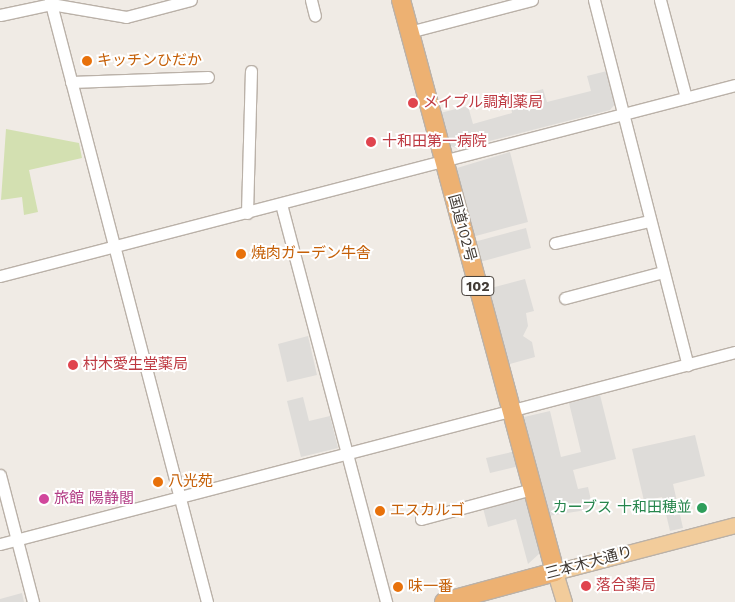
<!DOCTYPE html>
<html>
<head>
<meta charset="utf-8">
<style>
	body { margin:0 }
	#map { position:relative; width:735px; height:602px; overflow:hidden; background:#f0ebe5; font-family:"Work Sans","Noto Sans JP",sans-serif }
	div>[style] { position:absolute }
	.green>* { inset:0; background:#d3e0b1 }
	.parking>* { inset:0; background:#dedcd9 }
	.roads { filter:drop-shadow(1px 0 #bab1a8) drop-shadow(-1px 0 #bab1a8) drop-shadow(0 1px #bab1a8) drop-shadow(0 -1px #bab1a8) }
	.minor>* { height:11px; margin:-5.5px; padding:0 5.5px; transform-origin:5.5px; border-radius:5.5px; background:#fff }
	.major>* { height:15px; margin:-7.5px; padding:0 7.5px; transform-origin:7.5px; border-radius:7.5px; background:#f2cc9b }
	.highway>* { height:18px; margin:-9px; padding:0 9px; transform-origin:9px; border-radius:9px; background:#edb172 }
	.dots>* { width:14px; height:14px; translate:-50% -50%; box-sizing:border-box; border:2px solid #fff; border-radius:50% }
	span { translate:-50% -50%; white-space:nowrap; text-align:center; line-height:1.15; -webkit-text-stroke:4px #fff; paint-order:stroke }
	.shield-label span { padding:1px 4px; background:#fff; border:1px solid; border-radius:4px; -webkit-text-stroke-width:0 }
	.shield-label { font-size:14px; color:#423b35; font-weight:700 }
	.food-label { font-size:15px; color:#c56008 }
	.left { translate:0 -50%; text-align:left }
	.health-label { font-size:15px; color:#be3a42 }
	.street-label { font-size:15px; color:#423b35 }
	.hotel-label { font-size:15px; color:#b23c85 }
	.leisure-label { font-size:15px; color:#27864d }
	.right { translate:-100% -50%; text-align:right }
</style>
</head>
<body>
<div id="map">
	<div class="green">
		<i style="clip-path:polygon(6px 129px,79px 143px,82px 158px,29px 170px,38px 212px,24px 215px,22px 197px,1px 200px)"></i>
	</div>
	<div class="parking">
		<i style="clip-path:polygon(607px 71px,616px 103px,610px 110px,458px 149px,451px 146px,440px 113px,468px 106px,473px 124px,512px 113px,510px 99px,543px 89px,547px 102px,591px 91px,587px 76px)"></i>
		<i style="clip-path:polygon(510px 152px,528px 222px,472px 237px,457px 168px)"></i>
		<i style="clip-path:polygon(526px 228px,531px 248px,480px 262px,474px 242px)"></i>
		<i style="clip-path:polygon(525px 279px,534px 311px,526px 313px,528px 326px,523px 336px,532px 342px,535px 357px,506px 365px,487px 289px)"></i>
		<i style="clip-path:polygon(308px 336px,317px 375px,287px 382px,278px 344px)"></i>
		<i style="clip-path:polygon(600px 395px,616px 459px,573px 470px,578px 489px,588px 487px,593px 509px,548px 516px,524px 417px,550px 411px,561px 457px,581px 452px,569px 403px)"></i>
		<i style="clip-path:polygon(303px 397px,309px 421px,330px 416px,338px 448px,301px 457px,287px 401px)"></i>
		<i style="clip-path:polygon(695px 435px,705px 476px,673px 484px,683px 528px,670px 531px,662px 497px,644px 501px,632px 449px)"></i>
		<i style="clip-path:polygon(516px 451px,519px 466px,490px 473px,486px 458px)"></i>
		<i style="clip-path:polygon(524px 497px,540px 553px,528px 564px,516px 519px,488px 527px,483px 508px)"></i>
		<i style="clip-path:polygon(22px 593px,24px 602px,0 602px,0 599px)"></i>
	</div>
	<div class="roads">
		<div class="minor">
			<i style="left:50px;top:0;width:622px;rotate:75.38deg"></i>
			<i style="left:311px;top:0;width:16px;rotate:76deg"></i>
			<i style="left:594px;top:0;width:377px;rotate:75.6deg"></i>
			<i style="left:660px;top:0;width:101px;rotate:75.1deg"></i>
			<i style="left:0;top:15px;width:52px;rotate:-12.2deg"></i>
			<i style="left:51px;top:4px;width:76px;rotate:9.8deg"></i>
			<i style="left:126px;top:17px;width:67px;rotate:-14.7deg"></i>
			<i style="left:409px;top:32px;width:127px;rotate:-14.6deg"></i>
			<i style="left:71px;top:82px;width:137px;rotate:-2.1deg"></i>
			<i style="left:281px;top:204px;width:412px;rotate:75.2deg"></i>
			<i style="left:247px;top:213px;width:142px;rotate:-88.4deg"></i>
			<i style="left:555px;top:243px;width:97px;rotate:-13.2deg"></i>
			<i style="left:0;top:276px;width:759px;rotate:-14.57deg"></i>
			<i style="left:565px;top:298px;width:101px;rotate:-14.9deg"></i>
			<i style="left:0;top:475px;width:131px;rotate:75.4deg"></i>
			<i style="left:421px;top:519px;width:115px;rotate:-15.1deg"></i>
			<i style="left:0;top:544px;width:760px;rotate:-14.64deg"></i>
		</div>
		<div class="major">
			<i style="left:564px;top:602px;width:31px;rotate:-107deg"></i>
			<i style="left:555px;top:572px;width:186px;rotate:-14.6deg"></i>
		</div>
		<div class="highway">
			<i style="left:401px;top:0;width:592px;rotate:74.93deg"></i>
			<i style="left:555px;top:572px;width:115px;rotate:164.9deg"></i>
		</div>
	</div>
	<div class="dots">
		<i style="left:87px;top:61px;background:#e8710a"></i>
		<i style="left:413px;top:103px;background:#e0444e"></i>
		<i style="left:371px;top:142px;background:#e0444e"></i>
		<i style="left:241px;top:254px;background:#e8710a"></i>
		<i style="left:73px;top:365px;background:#e0444e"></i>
		<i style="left:158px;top:482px;background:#e8710a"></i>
		<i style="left:44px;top:499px;background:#d1479c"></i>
		<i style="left:702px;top:508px;background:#2e9e5b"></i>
		<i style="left:380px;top:511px;background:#e8710a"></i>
		<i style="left:586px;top:586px;background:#e0444e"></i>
		<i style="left:398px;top:587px;background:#e8710a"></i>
	</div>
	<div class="shield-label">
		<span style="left:478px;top:286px">102</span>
	</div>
	<div class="food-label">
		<span class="left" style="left:97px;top:61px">キッチンひだか</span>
		<span class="left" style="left:251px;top:254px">焼肉ガーデン牛舎</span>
		<span class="left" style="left:168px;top:482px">八光苑</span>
		<span class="left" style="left:390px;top:511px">エスカルゴ</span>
		<span class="left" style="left:408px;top:587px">味一番</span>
	</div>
	<div class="health-label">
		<span class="left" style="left:423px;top:103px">メイプル調剤薬局</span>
		<span class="left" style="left:382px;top:142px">十和田第一病院</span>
		<span class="left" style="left:83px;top:365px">村木愛生堂薬局</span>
		<span class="left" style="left:596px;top:586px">落合薬局</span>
	</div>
	<div class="street-label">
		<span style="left:462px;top:228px;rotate:75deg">国道102号</span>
		<span style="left:589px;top:563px;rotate:-15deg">三本木大通り</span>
	</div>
	<div class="hotel-label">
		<span class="left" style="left:54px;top:499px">旅館 陽静閣</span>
	</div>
	<div class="leisure-label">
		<span class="right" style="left:692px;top:508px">カーブス 十和田穂並</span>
	</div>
</div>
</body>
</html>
